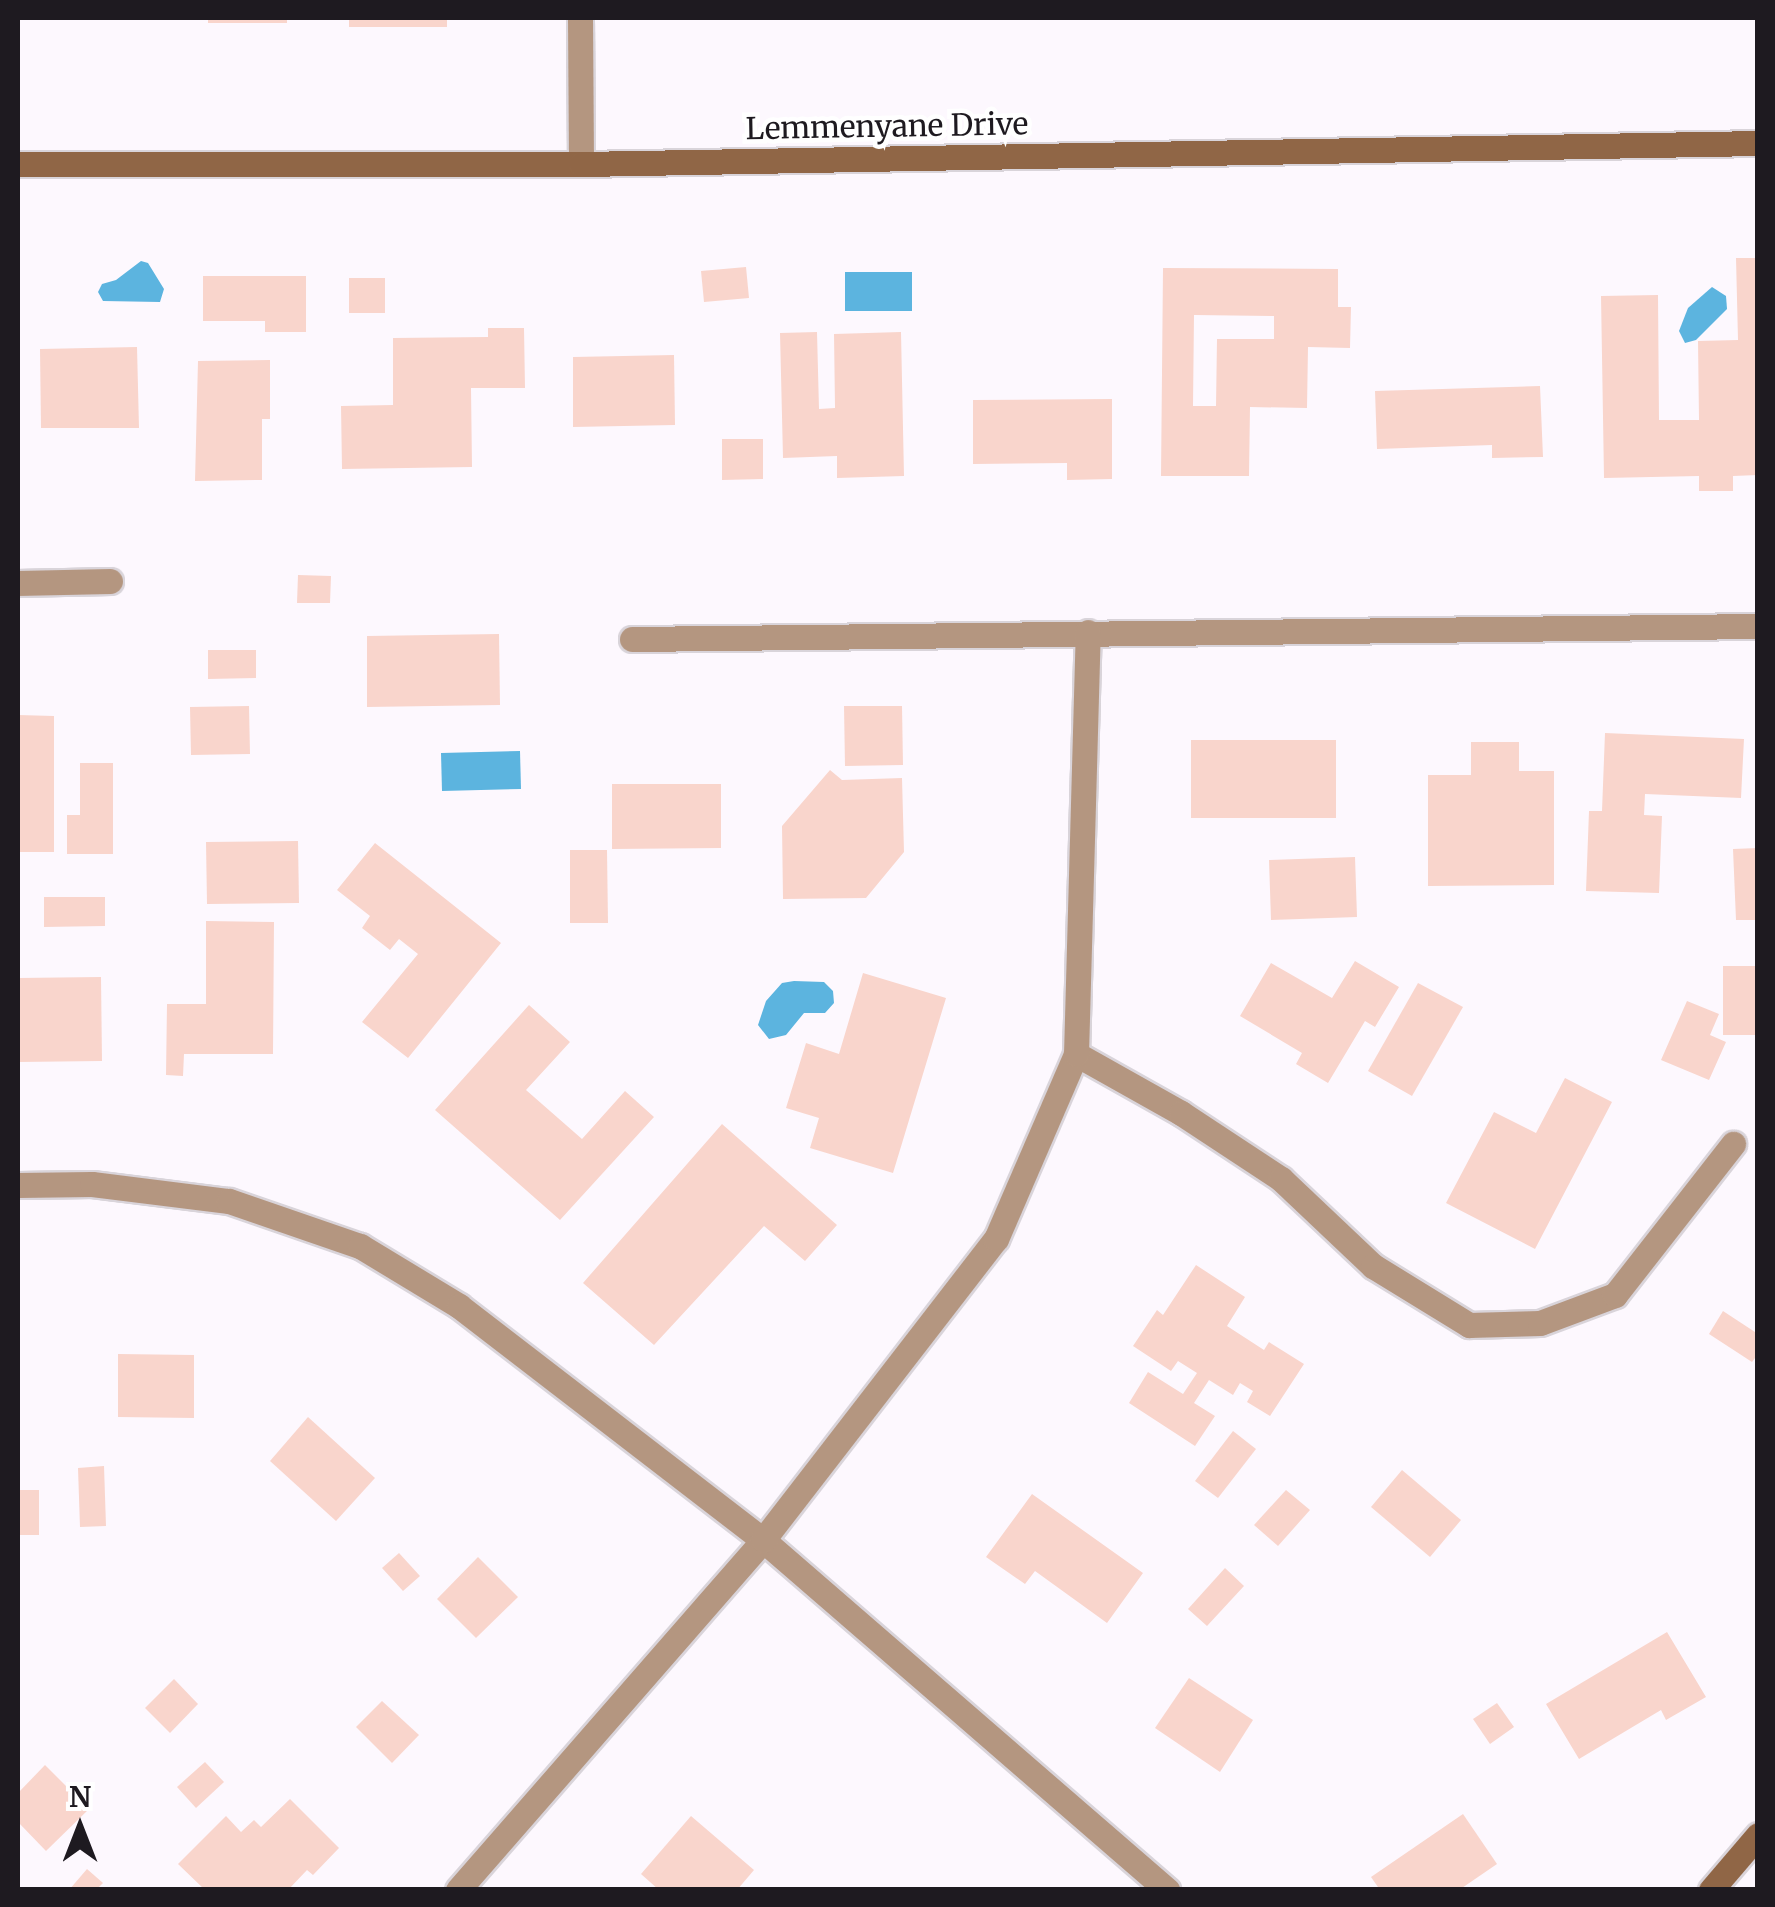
<!DOCTYPE html>
<html>
<head>
<meta charset="utf-8">
<style>
	body { margin:0 }
	#map { position:relative; width:1775px; height:1907px; overflow:hidden; background:#fdf8fe; font-family:Merriweather,serif }
	div>[style] { position:absolute }
	.water>* { inset:0; background:#5cb4df }
	.building>* { inset:0; background:#f9d5cc }
	.roads { filter:drop-shadow(2px 0 #d9d4da) drop-shadow(-2px 0 #d9d4da) drop-shadow(0 2px #d9d4da) drop-shadow(0 -2px #d9d4da) }
	.street>* { height:25px; margin:-12.5px; padding:0 12.5px; transform-origin:12.5px; border-radius:12.5px; background:#b49680 }
	.secondary>* { height:25px; margin:-12.5px; padding:0 12.5px; transform-origin:12.5px; border-radius:12.5px; background:#906646 }
	span { translate:-50% -50%; white-space:nowrap; text-align:center; line-height:1.15; -webkit-text-stroke:9px #fff; paint-order:stroke }
	.street-label { font-size:30px; color:#1e1a20 }
	.frame { position:absolute; inset:0; border:20px solid #1e1a20; pointer-events:none }
	.north { position:absolute; left:30px; top:1777px; width:100px; height:100px; -webkit-text-stroke:8px #fff; paint-order:stroke; rotate:0deg; font-size:28px; font-weight:700; line-height:40px; text-align:center; color:#1e1a20 }
	.north::after { content:''; display:block; margin:auto; width:35px; height:45px; background:#1e1a20; clip-path:polygon(50% 0,100% 100%,50% 72%,0 100%) }
</style>
</head>
<body>
<div id="map">
	<div class="water">
		<i style="clip-path:polygon(141px 261px,148px 263px,164px 289px,160px 302px,103px 301px,98px 292px,102px 284px,116px 280px)"></i>
		<i style="clip-path:polygon(845px 272px,912px 272px,912px 311px,845px 311px)"></i>
		<i style="clip-path:polygon(1712px 287px,1726px 296px,1727px 309px,1696px 340px,1685px 343px,1679px 331px,1688px 308px)"></i>
		<i style="clip-path:polygon(520px 751px,521px 789px,442px 791px,441px 753px)"></i>
		<i style="clip-path:polygon(794px 981px,824px 982px,833px 991px,834px 1003px,825px 1013px,804px 1013px,786px 1035px,769px 1039px,758px 1025px,766px 1001px,782px 983px)"></i>
	</div>
	<div class="building">
		<i style="clip-path:polygon(208px 18px,287px 18px,287px 23px,208px 23px)"></i>
		<i style="clip-path:polygon(349px 18px,447px 18px,447px 27px,349px 27px)"></i>
		<i style="clip-path:polygon(1736px 258px,1758px 258px,1758px 475px,1733px 476px,1733px 491px,1699px 491px,1699px 476px,1604px 478px,1601px 296px,1658px 295px,1659px 420px,1699px 420px,1698px 341px,1738px 340px)"></i>
		<i style="clip-path:polygon(746px 267px,749px 298px,704px 302px,701px 271px)"></i>
		<i style="clip-path:polygon(evenodd,1163px 268px,1338px 269px,1338px 307px,1351px 307px,1350px 348px,1308px 347px,1307px 408px,1250px 407px,1249px 476px,1161px 476px,1163px 268px,1194px 315px,1274px 316px,1274px 339px,1217px 339px,1216px 406px,1193px 406px,1194px 315px)"></i>
		<i style="clip-path:polygon(203px 276px,306px 276px,306px 332px,265px 332px,265px 321px,203px 321px)"></i>
		<i style="clip-path:polygon(349px 278px,385px 278px,385px 313px,349px 313px)"></i>
		<i style="clip-path:polygon(488px 328px,524px 328px,525px 388px,471px 388px,472px 467px,342px 469px,341px 406px,393px 405px,393px 338px,488px 337px)"></i>
		<i style="clip-path:polygon(817px 332px,819px 409px,835px 408px,834px 334px,901px 332px,904px 476px,837px 478px,837px 456px,783px 458px,780px 333px)"></i>
		<i style="clip-path:polygon(137px 347px,139px 428px,41px 428px,40px 349px)"></i>
		<i style="clip-path:polygon(674px 355px,675px 425px,573px 427px,573px 357px)"></i>
		<i style="clip-path:polygon(270px 360px,270px 419px,262px 419px,262px 480px,195px 481px,198px 361px)"></i>
		<i style="clip-path:polygon(1540px 386px,1543px 457px,1492px 458px,1492px 445px,1377px 449px,1375px 391px)"></i>
		<i style="clip-path:polygon(1112px 399px,1112px 479px,1067px 480px,1067px 463px,973px 464px,973px 400px)"></i>
		<i style="clip-path:polygon(722px 439px,763px 439px,763px 479px,722px 480px)"></i>
		<i style="clip-path:polygon(298px 575px,331px 576px,330px 603px,297px 603px)"></i>
		<i style="clip-path:polygon(499px 634px,500px 705px,367px 707px,367px 636px)"></i>
		<i style="clip-path:polygon(208px 650px,256px 650px,256px 678px,208px 679px)"></i>
		<i style="clip-path:polygon(249px 706px,250px 754px,191px 755px,190px 707px)"></i>
		<i style="clip-path:polygon(844px 706px,902px 706px,903px 765px,845px 766px)"></i>
		<i style="clip-path:polygon(18px 715px,54px 716px,54px 852px,18px 852px)"></i>
		<i style="clip-path:polygon(1605px 733px,1744px 739px,1741px 798px,1645px 794px,1644px 815px,1662px 816px,1659px 893px,1586px 891px,1589px 811px,1602px 811px)"></i>
		<i style="clip-path:polygon(1191px 740px,1336px 740px,1336px 818px,1191px 818px)"></i>
		<i style="clip-path:polygon(1471px 742px,1519px 742px,1519px 771px,1554px 771px,1554px 885px,1428px 886px,1428px 775px,1471px 775px)"></i>
		<i style="clip-path:polygon(80px 763px,113px 763px,113px 854px,67px 854px,67px 815px,80px 815px)"></i>
		<i style="clip-path:polygon(830px 770px,842px 780px,902px 778px,904px 852px,866px 898px,783px 899px,782px 826px)"></i>
		<i style="clip-path:polygon(612px 784px,721px 784px,721px 848px,612px 849px)"></i>
		<i style="clip-path:polygon(298px 841px,299px 903px,207px 904px,206px 842px)"></i>
		<i style="clip-path:polygon(375px 843px,501px 943px,408px 1058px,362px 1022px,418px 954px,399px 939px,390px 950px,362px 928px,370px 916px,337px 890px)"></i>
		<i style="clip-path:polygon(1758px 848px,1758px 920px,1736px 920px,1733px 849px)"></i>
		<i style="clip-path:polygon(570px 850px,607px 850px,608px 923px,570px 923px)"></i>
		<i style="clip-path:polygon(1355px 857px,1357px 917px,1271px 920px,1269px 860px)"></i>
		<i style="clip-path:polygon(44px 897px,105px 897px,105px 926px,44px 927px)"></i>
		<i style="clip-path:polygon(206px 921px,274px 922px,273px 1054px,184px 1054px,183px 1076px,166px 1075px,167px 1004px,206px 1004px)"></i>
		<i style="clip-path:polygon(1355px 961px,1399px 987px,1375px 1027px,1365px 1021px,1328px 1083px,1296px 1064px,1302px 1053px,1240px 1016px,1271px 963px,1332px 998px)"></i>
		<i style="clip-path:polygon(1723px 966px,1758px 966px,1758px 1035px,1723px 1035px)"></i>
		<i style="clip-path:polygon(863px 973px,946px 998px,893px 1173px,810px 1148px,819px 1118px,786px 1108px,806px 1043px,839px 1054px)"></i>
		<i style="clip-path:polygon(101px 977px,102px 1061px,18px 1062px,18px 978px)"></i>
		<i style="clip-path:polygon(1418px 983px,1463px 1007px,1412px 1096px,1368px 1071px)"></i>
		<i style="clip-path:polygon(1687px 1001px,1719px 1014px,1710px 1035px,1726px 1042px,1709px 1080px,1661px 1060px)"></i>
		<i style="clip-path:polygon(529px 1005px,570px 1042px,526px 1090px,582px 1139px,625px 1091px,654px 1117px,560px 1220px,435px 1110px)"></i>
		<i style="clip-path:polygon(1565px 1078px,1612px 1102px,1535px 1249px,1446px 1203px,1494px 1112px,1536px 1133px)"></i>
		<i style="clip-path:polygon(722px 1124px,837px 1225px,805px 1261px,764px 1226px,654px 1345px,583px 1283px)"></i>
		<i style="clip-path:polygon(1196px 1265px,1245px 1297px,1227px 1326px,1264px 1350px,1269px 1342px,1304px 1364px,1270px 1416px,1247px 1402px,1253px 1391px,1240px 1383px,1233px 1395px,1209px 1380px,1194px 1403px,1215px 1416px,1195px 1446px,1129px 1403px,1148px 1372px,1183px 1394px,1197px 1373px,1178px 1361px,1171px 1371px,1133px 1346px,1157px 1310px,1163px 1315px)"></i>
		<i style="clip-path:polygon(1723px 1311px,1758px 1334px,1758px 1354px,1752px 1362px,1709px 1334px)"></i>
		<i style="clip-path:polygon(118px 1354px,194px 1355px,194px 1418px,118px 1417px)"></i>
		<i style="clip-path:polygon(308px 1417px,375px 1478px,336px 1521px,270px 1461px)"></i>
		<i style="clip-path:polygon(1233px 1431px,1256px 1449px,1218px 1498px,1195px 1481px)"></i>
		<i style="clip-path:polygon(104px 1466px,106px 1526px,80px 1527px,78px 1468px)"></i>
		<i style="clip-path:polygon(1402px 1470px,1461px 1520px,1430px 1557px,1371px 1507px)"></i>
		<i style="clip-path:polygon(18px 1490px,39px 1490px,39px 1535px,18px 1535px)"></i>
		<i style="clip-path:polygon(1286px 1490px,1310px 1510px,1278px 1546px,1254px 1525px)"></i>
		<i style="clip-path:polygon(1032px 1494px,1143px 1573px,1107px 1623px,1035px 1571px,1025px 1584px,986px 1557px)"></i>
		<i style="clip-path:polygon(399px 1553px,420px 1576px,403px 1591px,382px 1568px)"></i>
		<i style="clip-path:polygon(478px 1557px,518px 1597px,476px 1638px,437px 1599px)"></i>
		<i style="clip-path:polygon(1225px 1568px,1244px 1586px,1207px 1626px,1188px 1609px)"></i>
		<i style="clip-path:polygon(1667px 1632px,1706px 1697px,1666px 1720px,1661px 1710px,1579px 1759px,1546px 1704px)"></i>
		<i style="clip-path:polygon(1189px 1678px,1253px 1720px,1220px 1772px,1155px 1728px)"></i>
		<i style="clip-path:polygon(174px 1679px,198px 1704px,170px 1733px,145px 1708px)"></i>
		<i style="clip-path:polygon(382px 1701px,419px 1735px,392px 1763px,356px 1727px)"></i>
		<i style="clip-path:polygon(1497px 1703px,1514px 1727px,1490px 1744px,1473px 1719px)"></i>
		<i style="clip-path:polygon(205px 1762px,224px 1782px,196px 1808px,177px 1787px)"></i>
		<i style="clip-path:polygon(45px 1765px,89px 1809px,46px 1851px,18px 1822px,18px 1793px)"></i>
		<i style="clip-path:polygon(290px 1799px,339px 1848px,313px 1875px,307px 1870px,288px 1890px,205px 1890px,178px 1864px,226px 1816px,241px 1832px,254px 1820px,261px 1827px)"></i>
		<i style="clip-path:polygon(1463px 1814px,1497px 1864px,1459px 1890px,1380px 1890px,1371px 1877px)"></i>
		<i style="clip-path:polygon(691px 1816px,754px 1870px,737px 1890px,659px 1890px,641px 1874px)"></i>
		<i style="clip-path:polygon(87px 1869px,103px 1883px,96px 1890px,69px 1890px)"></i>
	</div>
	<div class="roads">
		<div class="street">
			<i style="left:580px;top:18px;width:146px;rotate:89.6deg"></i>
			<i style="left:18px;top:583px;width:92px;rotate:-1.2deg"></i>
			<i style="left:632px;top:639px;width:1126px;rotate:-0.66deg"></i>
			<i style="left:1076px;top:1054px;width:120px;rotate:29.3deg"></i>
			<i style="left:1181px;top:1113px;width:120px;rotate:33.4deg"></i>
			<i style="left:1281px;top:1179px;width:127px;rotate:43.4deg"></i>
			<i style="left:1373px;top:1266px;width:113px;rotate:31.6deg"></i>
			<i style="left:1469px;top:1325px;width:71px;rotate:-1.6deg"></i>
			<i style="left:1540px;top:1323px;width:80px;rotate:-20.5deg"></i>
			<i style="left:1615px;top:1295px;width:192px;rotate:-52deg"></i>
			<i style="left:18px;top:1185px;width:74px;rotate:-0.8deg"></i>
			<i style="left:92px;top:1184px;width:138px;rotate:7.1deg"></i>
			<i style="left:229px;top:1201px;width:139px;rotate:19deg"></i>
			<i style="left:360px;top:1246px;width:116px;rotate:31.2deg"></i>
			<i style="left:459px;top:1306px;width:384px;rotate:37.6deg"></i>
			<i style="left:763px;top:1540px;width:535px;rotate:40.9deg"></i>
			<i style="left:458px;top:1890px;width:464px;rotate:-48.9deg"></i>
			<i style="left:763px;top:1540px;width:381px;rotate:-52.3deg"></i>
			<i style="left:996px;top:1239px;width:202px;rotate:-66.6deg"></i>
			<i style="left:1076px;top:1054px;width:422px;rotate:-88.4deg"></i>
		</div>
		<div class="secondary">
			<i style="left:18px;top:164px;width:563px"></i>
			<i style="left:581px;top:164px;width:1177px;rotate:-1.02deg"></i>
			<i style="left:1711px;top:1890px;width:72px;rotate:-49.5deg"></i>
		</div>
	</div>
	<div class="street-label">
		<span style="left:887px;top:126px;rotate:-1deg">Lemmenyane Drive</span>
	</div>
	<div class="frame"></div>
	<div class="north">N</div>
</div>
</body>
</html>
